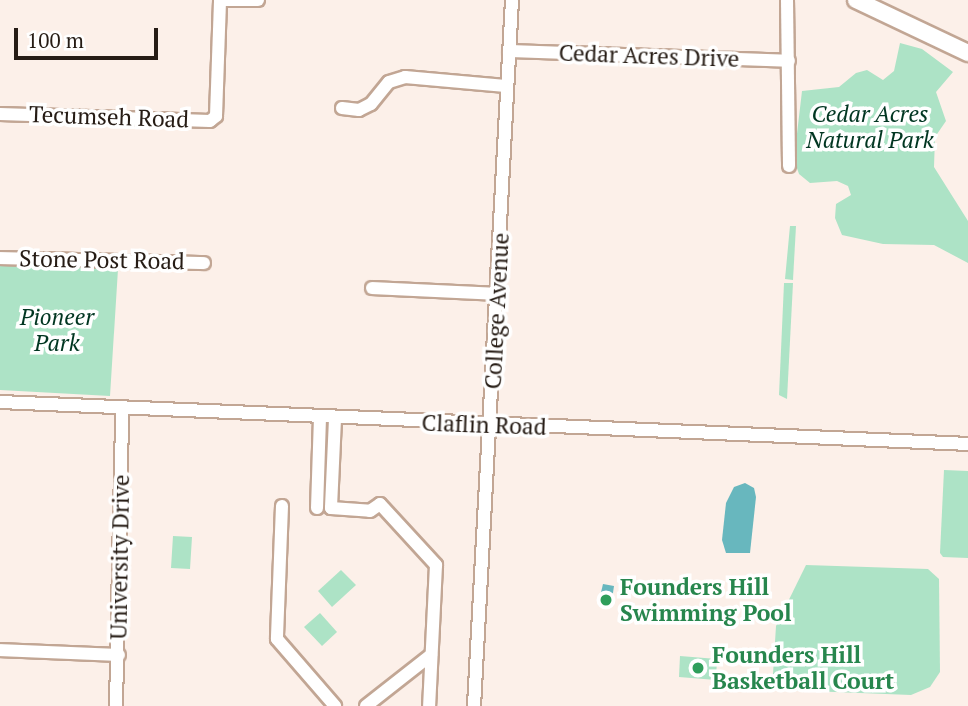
<!DOCTYPE html>
<html>
<head>
<meta charset="utf-8">
<style>
	body { margin:0 }
	#map { position:relative; width:968px; height:706px; overflow:hidden; background:#fcf0e9; font-family:"PT Serif",serif }
	div>[style] { position:absolute }
	.green>* { inset:0; background:#ade3c6 }
	.water>* { inset:0; background:#68b7be }
	.roads { filter:drop-shadow(2px 0 #c2a694) drop-shadow(-2px 0 #c2a694) drop-shadow(0 2px #c2a694) drop-shadow(0 -2px #c2a694) }
	.minor>* { height:12px; margin:-6px; padding:0 6px; transform-origin:6px; border-radius:6px; background:#fff }
	.major>* { height:16px; margin:-8px; padding:0 8px; transform-origin:8px; border-radius:8px; background:#fff }
	.dots>* { width:19px; height:19px; translate:-50% -50%; box-sizing:border-box; border:4px solid #fff; border-radius:50% }
	span { translate:-50% -50%; white-space:nowrap; text-align:center; line-height:1.15; -webkit-text-stroke:7px #fff; paint-order:stroke }
	.street-label { font-size:23px; color:#261c15 }
	.park-label { font-size:23px; color:#013621; font-style:italic }
	.leisure-label { font-size:23px; color:#27864d; font-weight:700 }
	.left { translate:0 -50%; text-align:left }
	.scale { position:absolute; left:14px; top:28px; width:144px; height:32px; box-sizing:border-box; border:4px solid #261c15; border-top:0; padding-left:9px; font-size:21px; line-height:24px; white-space:nowrap; color:#261c15; -webkit-text-stroke:5px #fff; paint-order:stroke }
</style>
</head>
<body>
<div id="map">
	<div class="green">
		<i style="clip-path:polygon(900px 43px,922px 49px,953px 72px,936px 92px,946px 121px,935px 137px,934px 167px,968px 221px,968px 263px,934px 245px,883px 244px,842px 235px,835px 218px,836px 204px,851px 195px,848px 186px,837px 181px,810px 183px,799px 174px,794px 159px,802px 91px,839px 87px,856px 73px,867px 70px,883px 80px,894px 71px)"></i>
		<i style="clip-path:polygon(790px 226px,796px 226px,793px 280px,785px 279px)"></i>
		<i style="clip-path:polygon(0 265px,118px 269px,110px 396px,0 390px)"></i>
		<i style="clip-path:polygon(784px 283px,793px 283px,787px 399px,779px 395px)"></i>
		<i style="clip-path:polygon(944px 470px,968px 471px,968px 558px,943px 557px,940px 553px)"></i>
		<i style="clip-path:polygon(173px 536px,192px 537px,190px 569px,171px 568px)"></i>
		<i style="clip-path:polygon(806px 565px,928px 569px,939px 579px,940px 672px,930px 687px,911px 695px,784px 690px,773px 674px,776px 626px)"></i>
		<i style="clip-path:polygon(341px 570px,356px 585px,332px 607px,318px 591px)"></i>
		<i style="clip-path:polygon(320px 613px,337px 632px,322px 646px,304px 627px)"></i>
		<i style="clip-path:polygon(680px 656px,717px 659px,716px 680px,679px 677px)"></i>
	</div>
	<div class="water">
		<i style="clip-path:polygon(745px 483px,754px 488px,756px 497px,750px 553px,726px 553px,722px 540px,726px 503px,734px 487px)"></i>
		<i style="clip-path:polygon(603px 584px,614px 586px,611px 606px,598px 605px)"></i>
	</div>
	<div class="roads">
		<div class="minor">
			<i style="left:220px;top:0;width:38px"></i>
			<i style="left:787px;top:0;width:166px;rotate:89.3deg"></i>
			<i style="left:509px;top:51px;width:280px;rotate:2deg"></i>
			<i style="left:342px;top:108px;width:17px;rotate:7deg"></i>
			<i style="left:359px;top:110px;width:13px;rotate:-27deg"></i>
			<i style="left:371px;top:104px;width:28px;rotate:-51deg"></i>
			<i style="left:389px;top:82px;width:17px;rotate:-17deg"></i>
			<i style="left:405px;top:77px;width:101px;rotate:5.1deg"></i>
			<i style="left:0;top:114px;width:210px;rotate:1.9deg"></i>
			<i style="left:210px;top:121px;width:8px;rotate:-40deg"></i>
			<i style="left:216px;top:116px;width:116px;rotate:-88deg"></i>
			<i style="left:0;top:258px;width:204px;rotate:1.4deg"></i>
			<i style="left:372px;top:288px;width:127px;rotate:2.7deg"></i>
			<i style="left:0;top:402px;width:969px;rotate:2.48deg"></i>
			<i style="left:335px;top:419px;width:89px;rotate:92.6deg"></i>
			<i style="left:331px;top:508px;width:39px;rotate:4deg"></i>
			<i style="left:370px;top:511px;width:12px;rotate:-35deg"></i>
			<i style="left:380px;top:504px;width:83px;rotate:47.4deg"></i>
			<i style="left:436px;top:565px;width:141px;rotate:92.8deg"></i>
			<i style="left:282px;top:506px;width:133px;rotate:92.2deg"></i>
			<i style="left:277px;top:639px;width:89px;rotate:49.1deg"></i>
			<i style="left:317px;top:508px;width:90px;rotate:-88.1deg"></i>
			<i style="left:0;top:650px;width:119px;rotate:2.4deg"></i>
			<i style="left:116px;top:706px;width:298px;rotate:-88.8deg"></i>
			<i style="left:366px;top:706px;width:83px;rotate:-38.1deg"></i>
			<i style="left:474px;top:706px;width:707px;rotate:-86.92deg"></i>
		</div>
		<div class="major">
			<i style="left:856px;top:0;width:124px;rotate:25.3deg"></i>
		</div>
	</div>
	<div class="dots">
		<i style="left:606px;top:600px;background:#2e9e5b"></i>
		<i style="left:698px;top:668px;background:#2e9e5b"></i>
	</div>
	<div class="street-label">
		<span style="left:649px;top:56px;rotate:2deg">Cedar Acres Drive</span>
		<span style="left:109px;top:117px;rotate:2deg">Tecumseh Road</span>
		<span style="left:102px;top:260px;rotate:1deg">Stone Post Road</span>
		<span style="left:497px;top:311px;rotate:-87deg">College Avenue</span>
		<span style="left:484px;top:425px;rotate:2deg">Claflin Road</span>
		<span style="left:120px;top:557px;rotate:-89deg">University Drive</span>
	</div>
	<div class="park-label">
		<span style="left:870px;top:127px">Cedar Acres<br>Natural Park</span>
		<span style="left:57px;top:330px">Pioneer<br>Park</span>
	</div>
	<div class="leisure-label">
		<span class="left" style="left:620px;top:600px">Founders Hill<br>Swimming Pool</span>
		<span class="left" style="left:712px;top:668px">Founders Hill<br>Basketball Court</span>
	</div>
	<div class="scale">100 m</div>
</div>
</body>
</html>
